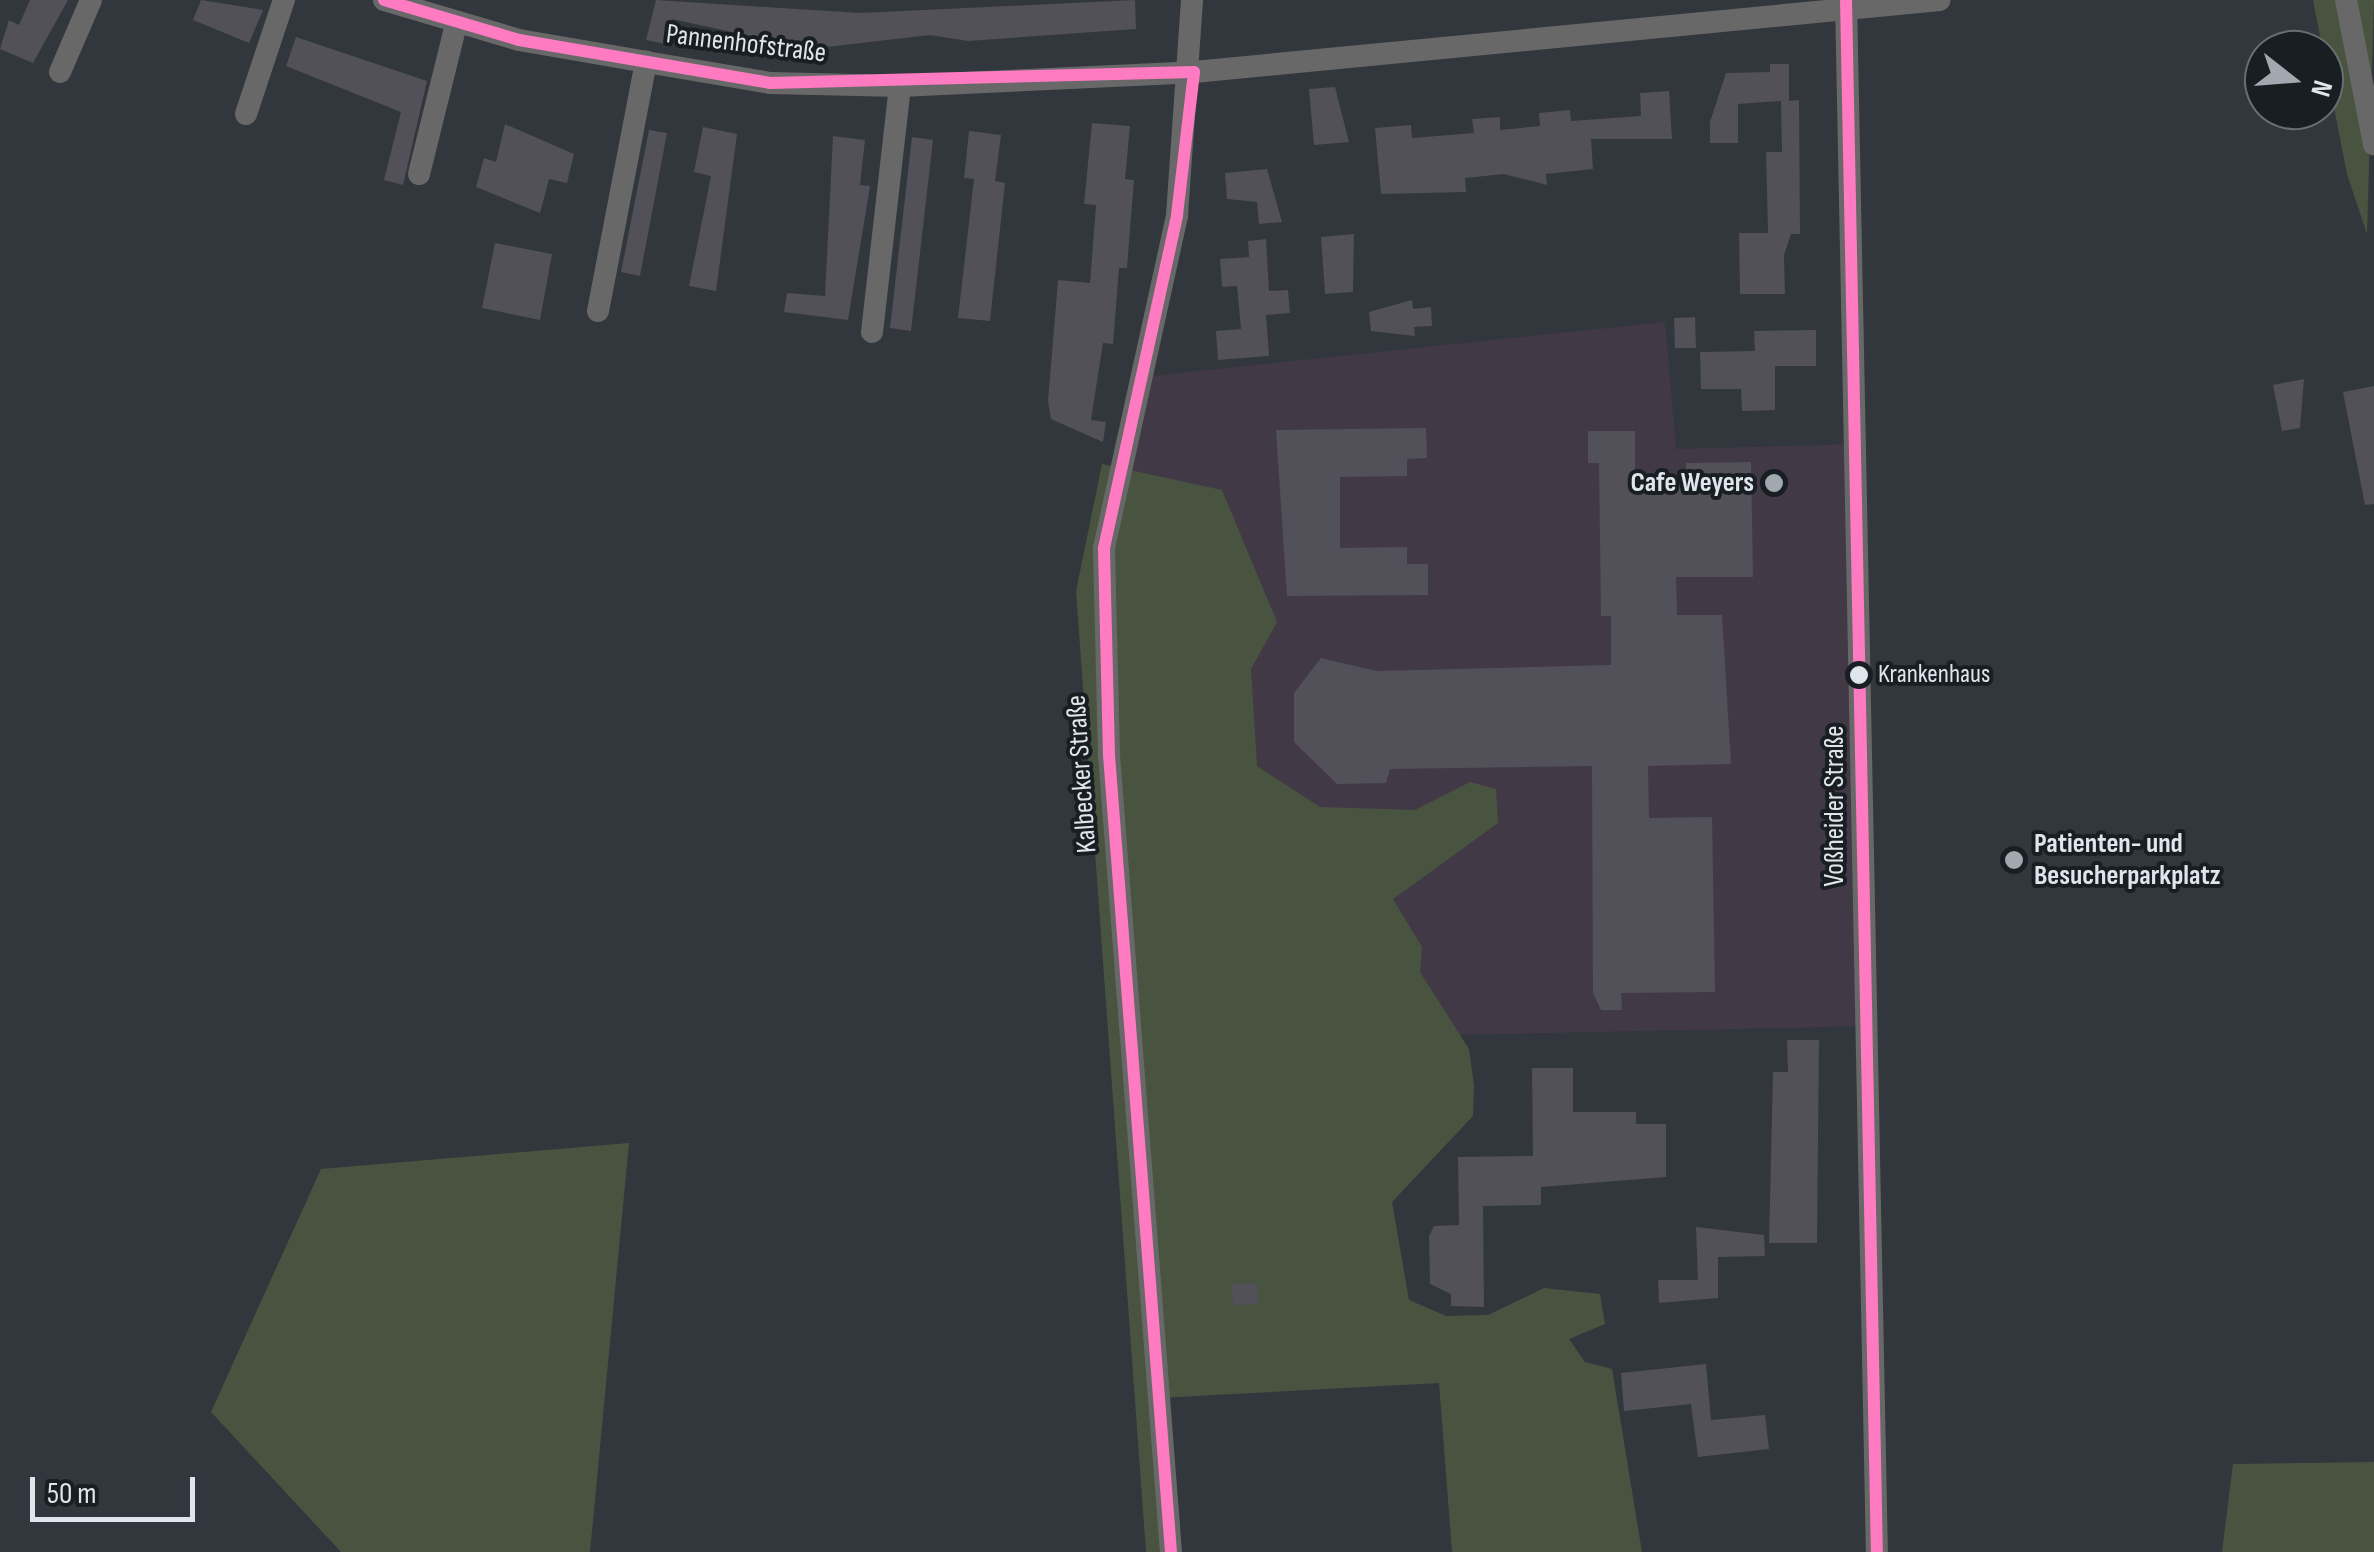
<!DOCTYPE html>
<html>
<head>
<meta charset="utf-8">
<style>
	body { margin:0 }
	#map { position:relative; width:2374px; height:1552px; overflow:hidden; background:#32373d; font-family:"Sofia Sans Condensed",sans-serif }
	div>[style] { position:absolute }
	.medical>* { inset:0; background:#423947 }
	.green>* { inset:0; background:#495440 }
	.building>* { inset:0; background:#525058 }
	.street>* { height:22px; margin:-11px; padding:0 11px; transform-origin:11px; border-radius:11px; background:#686868 }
	.bus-1>* { height:12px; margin:-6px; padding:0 6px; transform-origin:6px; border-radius:6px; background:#fe7ac1 }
	.dots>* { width:28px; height:28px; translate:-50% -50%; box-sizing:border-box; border:5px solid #191e23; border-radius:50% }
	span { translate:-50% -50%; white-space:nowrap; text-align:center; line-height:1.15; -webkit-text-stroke:8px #191e23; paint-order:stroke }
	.bus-label { font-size:26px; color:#dfe5ed }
	.left { translate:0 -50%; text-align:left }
	.street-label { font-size:28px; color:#dfe5ed }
	.poi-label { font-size:28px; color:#dfe5ed; font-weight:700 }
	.right { translate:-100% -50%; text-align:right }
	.north { position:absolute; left:2244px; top:30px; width:100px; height:100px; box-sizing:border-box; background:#191e23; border:2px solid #686e74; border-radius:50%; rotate:107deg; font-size:28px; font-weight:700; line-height:40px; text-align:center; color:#dfe5ed }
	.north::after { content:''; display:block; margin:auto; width:35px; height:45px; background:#a2a8af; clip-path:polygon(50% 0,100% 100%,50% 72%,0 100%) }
	.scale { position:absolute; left:30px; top:1477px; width:165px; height:45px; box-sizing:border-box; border:5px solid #dfe5ed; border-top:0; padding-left:12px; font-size:30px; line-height:35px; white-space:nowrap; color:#dfe5ed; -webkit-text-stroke:8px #191e23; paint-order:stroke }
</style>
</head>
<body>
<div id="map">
	<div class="medical">
		<i style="clip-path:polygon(1665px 322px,1676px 449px,1859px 444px,1868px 1026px,1130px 1042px,1105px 674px,1141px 377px)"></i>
	</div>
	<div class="green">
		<i style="clip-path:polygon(2313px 0,2374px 0,2367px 234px,2347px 174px)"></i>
		<i style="clip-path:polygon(1102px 464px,1222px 490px,1277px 622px,1251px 669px,1257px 766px,1320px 807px,1415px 810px,1470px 782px,1496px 789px,1498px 823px,1393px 899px,1422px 947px,1420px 972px,1469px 1049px,1474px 1085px,1473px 1116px,1392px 1202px,1409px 1300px,1446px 1316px,1488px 1315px,1544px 1288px,1600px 1294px,1605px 1324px,1569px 1339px,1585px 1362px,1612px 1369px,1642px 1552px,1452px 1552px,1439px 1383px,1158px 1398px,1171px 1552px,1146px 1552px,1076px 591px)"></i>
		<i style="clip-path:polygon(629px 1143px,590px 1552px,341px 1552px,211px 1412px,321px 1169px)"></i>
		<i style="clip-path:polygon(2374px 1462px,2374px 1552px,2222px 1552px,2233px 1464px)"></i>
	</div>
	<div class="building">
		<i style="clip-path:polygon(30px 0,68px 0,33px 63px,0 49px,9px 20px,19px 25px)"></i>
		<i style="clip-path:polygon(201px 0,263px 10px,249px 43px,193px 20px)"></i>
		<i style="clip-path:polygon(656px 0,860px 13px,1135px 0,1136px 29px,968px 41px,930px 35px,810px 49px,672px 19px,666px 44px,646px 40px)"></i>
		<i style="clip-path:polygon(296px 37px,427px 81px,403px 185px,384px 180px,401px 112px,286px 66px)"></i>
		<i style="clip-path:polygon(1770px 64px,1789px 64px,1789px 101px,1799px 100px,1800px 234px,1791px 234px,1784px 255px,1785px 294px,1740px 294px,1739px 233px,1768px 233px,1766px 152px,1782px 152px,1781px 101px,1738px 104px,1738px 143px,1710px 143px,1710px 122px,1726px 73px,1770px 72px)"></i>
		<i style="clip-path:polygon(1335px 87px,1349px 142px,1314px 145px,1309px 89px)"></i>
		<i style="clip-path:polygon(1669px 91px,1672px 139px,1591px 139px,1593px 169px,1546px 174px,1547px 185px,1504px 174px,1465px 178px,1466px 192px,1381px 194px,1375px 128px,1411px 125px,1412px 138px,1474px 133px,1472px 119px,1500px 117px,1500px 130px,1540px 126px,1539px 113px,1570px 110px,1571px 121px,1641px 116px,1640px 93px)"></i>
		<i style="clip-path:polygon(1092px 123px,1130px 126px,1125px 179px,1134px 180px,1127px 268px,1119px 268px,1113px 344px,1103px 343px,1091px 420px,1106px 422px,1103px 442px,1051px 419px,1048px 401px,1058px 280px,1090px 283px,1096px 205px,1084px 204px)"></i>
		<i style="clip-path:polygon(505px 124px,574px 154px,567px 183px,549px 179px,540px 213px,476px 187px,484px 158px,496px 162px)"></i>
		<i style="clip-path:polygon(703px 127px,737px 134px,716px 291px,689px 286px,711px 176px,694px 172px)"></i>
		<i style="clip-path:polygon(649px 130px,667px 133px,640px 276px,621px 272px)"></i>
		<i style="clip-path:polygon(969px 131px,1001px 135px,995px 181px,1005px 183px,990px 321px,958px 318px,974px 179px,964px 178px)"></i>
		<i style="clip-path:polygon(833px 136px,865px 140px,860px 185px,870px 186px,848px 320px,784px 312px,787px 293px,825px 296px)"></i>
		<i style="clip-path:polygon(912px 137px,933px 140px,911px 331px,890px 328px)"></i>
		<i style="clip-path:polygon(1267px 169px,1282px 222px,1259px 224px,1257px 202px,1227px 199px,1225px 173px)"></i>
		<i style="clip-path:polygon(1354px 234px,1353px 292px,1325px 294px,1321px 237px)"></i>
		<i style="clip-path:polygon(1266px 239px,1269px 291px,1288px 290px,1290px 313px,1266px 315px,1269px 356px,1218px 360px,1216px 331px,1241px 329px,1237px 286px,1222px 287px,1220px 259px,1249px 257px,1248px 241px)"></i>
		<i style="clip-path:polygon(495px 243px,552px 254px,540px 320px,482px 308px)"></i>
		<i style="clip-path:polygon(1412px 300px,1413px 309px,1431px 307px,1432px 326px,1414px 327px,1415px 336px,1371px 331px,1369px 312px)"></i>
		<i style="clip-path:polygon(1695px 317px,1696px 348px,1675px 348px,1674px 318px)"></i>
		<i style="clip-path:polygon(1816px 330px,1816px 366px,1775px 366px,1775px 410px,1742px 411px,1741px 389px,1701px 389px,1700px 352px,1755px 351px,1754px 331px)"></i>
		<i style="clip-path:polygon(2304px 379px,2300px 428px,2282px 431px,2273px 385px)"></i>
		<i style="clip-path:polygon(2374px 386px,2374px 504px,2365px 505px,2343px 392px)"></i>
		<i style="clip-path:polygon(1426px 428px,1427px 458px,1407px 459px,1407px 476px,1340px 477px,1340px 548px,1407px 547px,1407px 564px,1428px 564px,1428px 595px,1287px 596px,1276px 430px)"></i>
		<i style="clip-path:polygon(1588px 431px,1635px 431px,1635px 480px,1686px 479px,1686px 463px,1751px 462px,1753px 577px,1676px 577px,1677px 615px,1722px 615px,1731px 764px,1648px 766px,1649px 818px,1712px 817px,1715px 992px,1621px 993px,1622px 1010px,1601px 1010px,1593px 993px,1592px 766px,1390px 769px,1386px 783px,1337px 784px,1294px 742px,1294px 693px,1321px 658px,1376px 671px,1611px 665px,1611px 616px,1601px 616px,1599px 463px,1588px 463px)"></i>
		<i style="clip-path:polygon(1787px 1040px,1819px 1040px,1817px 1243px,1769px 1243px,1773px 1072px,1788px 1072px)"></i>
		<i style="clip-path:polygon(1532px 1068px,1573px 1068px,1573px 1112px,1636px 1112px,1636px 1124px,1666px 1124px,1666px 1177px,1541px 1187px,1541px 1205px,1483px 1206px,1484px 1307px,1451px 1306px,1451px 1294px,1430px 1284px,1429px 1236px,1434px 1226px,1459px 1225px,1458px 1157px,1533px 1156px)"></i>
		<i style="clip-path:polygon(1696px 1227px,1764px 1235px,1765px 1256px,1718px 1257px,1718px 1298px,1659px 1303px,1658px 1280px,1698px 1280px)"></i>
		<i style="clip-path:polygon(1257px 1283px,1258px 1304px,1233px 1305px,1232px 1284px)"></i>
		<i style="clip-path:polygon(1706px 1364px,1711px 1420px,1765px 1415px,1769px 1449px,1698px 1457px,1691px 1404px,1624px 1411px,1621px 1373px)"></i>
	</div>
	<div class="street">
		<i style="left:384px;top:0;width:141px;rotate:16.5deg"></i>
		<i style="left:519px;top:40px;width:129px;rotate:9.8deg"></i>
		<i style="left:646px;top:62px;width:126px;rotate:9.6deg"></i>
		<i style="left:770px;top:83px;width:130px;rotate:1.3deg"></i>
		<i style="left:900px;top:86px;width:294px;rotate:-2.7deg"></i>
		<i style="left:1194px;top:72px;width:749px;rotate:-5.51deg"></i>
		<i style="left:1846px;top:0;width:1552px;rotate:88.86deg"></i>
		<i style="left:2346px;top:0;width:147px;rotate:79deg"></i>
		<i style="left:60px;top:72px;width:78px;rotate:-66.7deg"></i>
		<i style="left:246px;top:114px;width:120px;rotate:-71.6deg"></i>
		<i style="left:419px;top:174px;width:154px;rotate:-76.1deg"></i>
		<i style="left:598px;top:311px;width:254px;rotate:-79.1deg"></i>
		<i style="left:872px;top:332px;width:248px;rotate:-83.5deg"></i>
		<i style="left:1171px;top:1552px;width:799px;rotate:-94.45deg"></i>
		<i style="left:1109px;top:755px;width:207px;rotate:-91.4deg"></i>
		<i style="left:1104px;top:548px;width:341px;rotate:-77.6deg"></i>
		<i style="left:1177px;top:215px;width:216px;rotate:-86deg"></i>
	</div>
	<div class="bus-1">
		<i style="left:384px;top:0;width:141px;rotate:16.5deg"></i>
		<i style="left:519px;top:40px;width:255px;rotate:9.7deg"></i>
		<i style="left:770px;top:83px;width:424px;rotate:-1.5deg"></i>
		<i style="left:1846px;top:0;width:1552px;rotate:88.86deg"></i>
		<i style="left:1171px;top:1552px;width:799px;rotate:-94.45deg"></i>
		<i style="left:1109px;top:755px;width:207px;rotate:-91.4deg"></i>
		<i style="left:1104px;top:548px;width:341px;rotate:-77.6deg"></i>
		<i style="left:1177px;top:215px;width:144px;rotate:-83.2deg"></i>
	</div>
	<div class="dots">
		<i style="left:1774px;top:483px;background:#a2a8af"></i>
		<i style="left:1859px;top:675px;background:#dfe5ed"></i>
		<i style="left:2014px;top:860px;background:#a2a8af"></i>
	</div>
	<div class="bus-label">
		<span class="left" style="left:1878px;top:675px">Krankenhaus</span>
	</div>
	<div class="street-label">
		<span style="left:746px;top:44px;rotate:7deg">Pannenhofstraße</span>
		<span style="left:1082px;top:774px;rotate:-94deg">Kalbecker Straße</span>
		<span style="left:1835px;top:806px;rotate:-90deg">Voßheider Straße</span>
	</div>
	<div class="poi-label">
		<span class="right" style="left:1754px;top:483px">Cafe Weyers</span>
		<span class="left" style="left:2034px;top:860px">Patienten- und<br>Besucherparkplatz</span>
	</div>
	<div class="north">N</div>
	<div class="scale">50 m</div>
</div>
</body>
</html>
